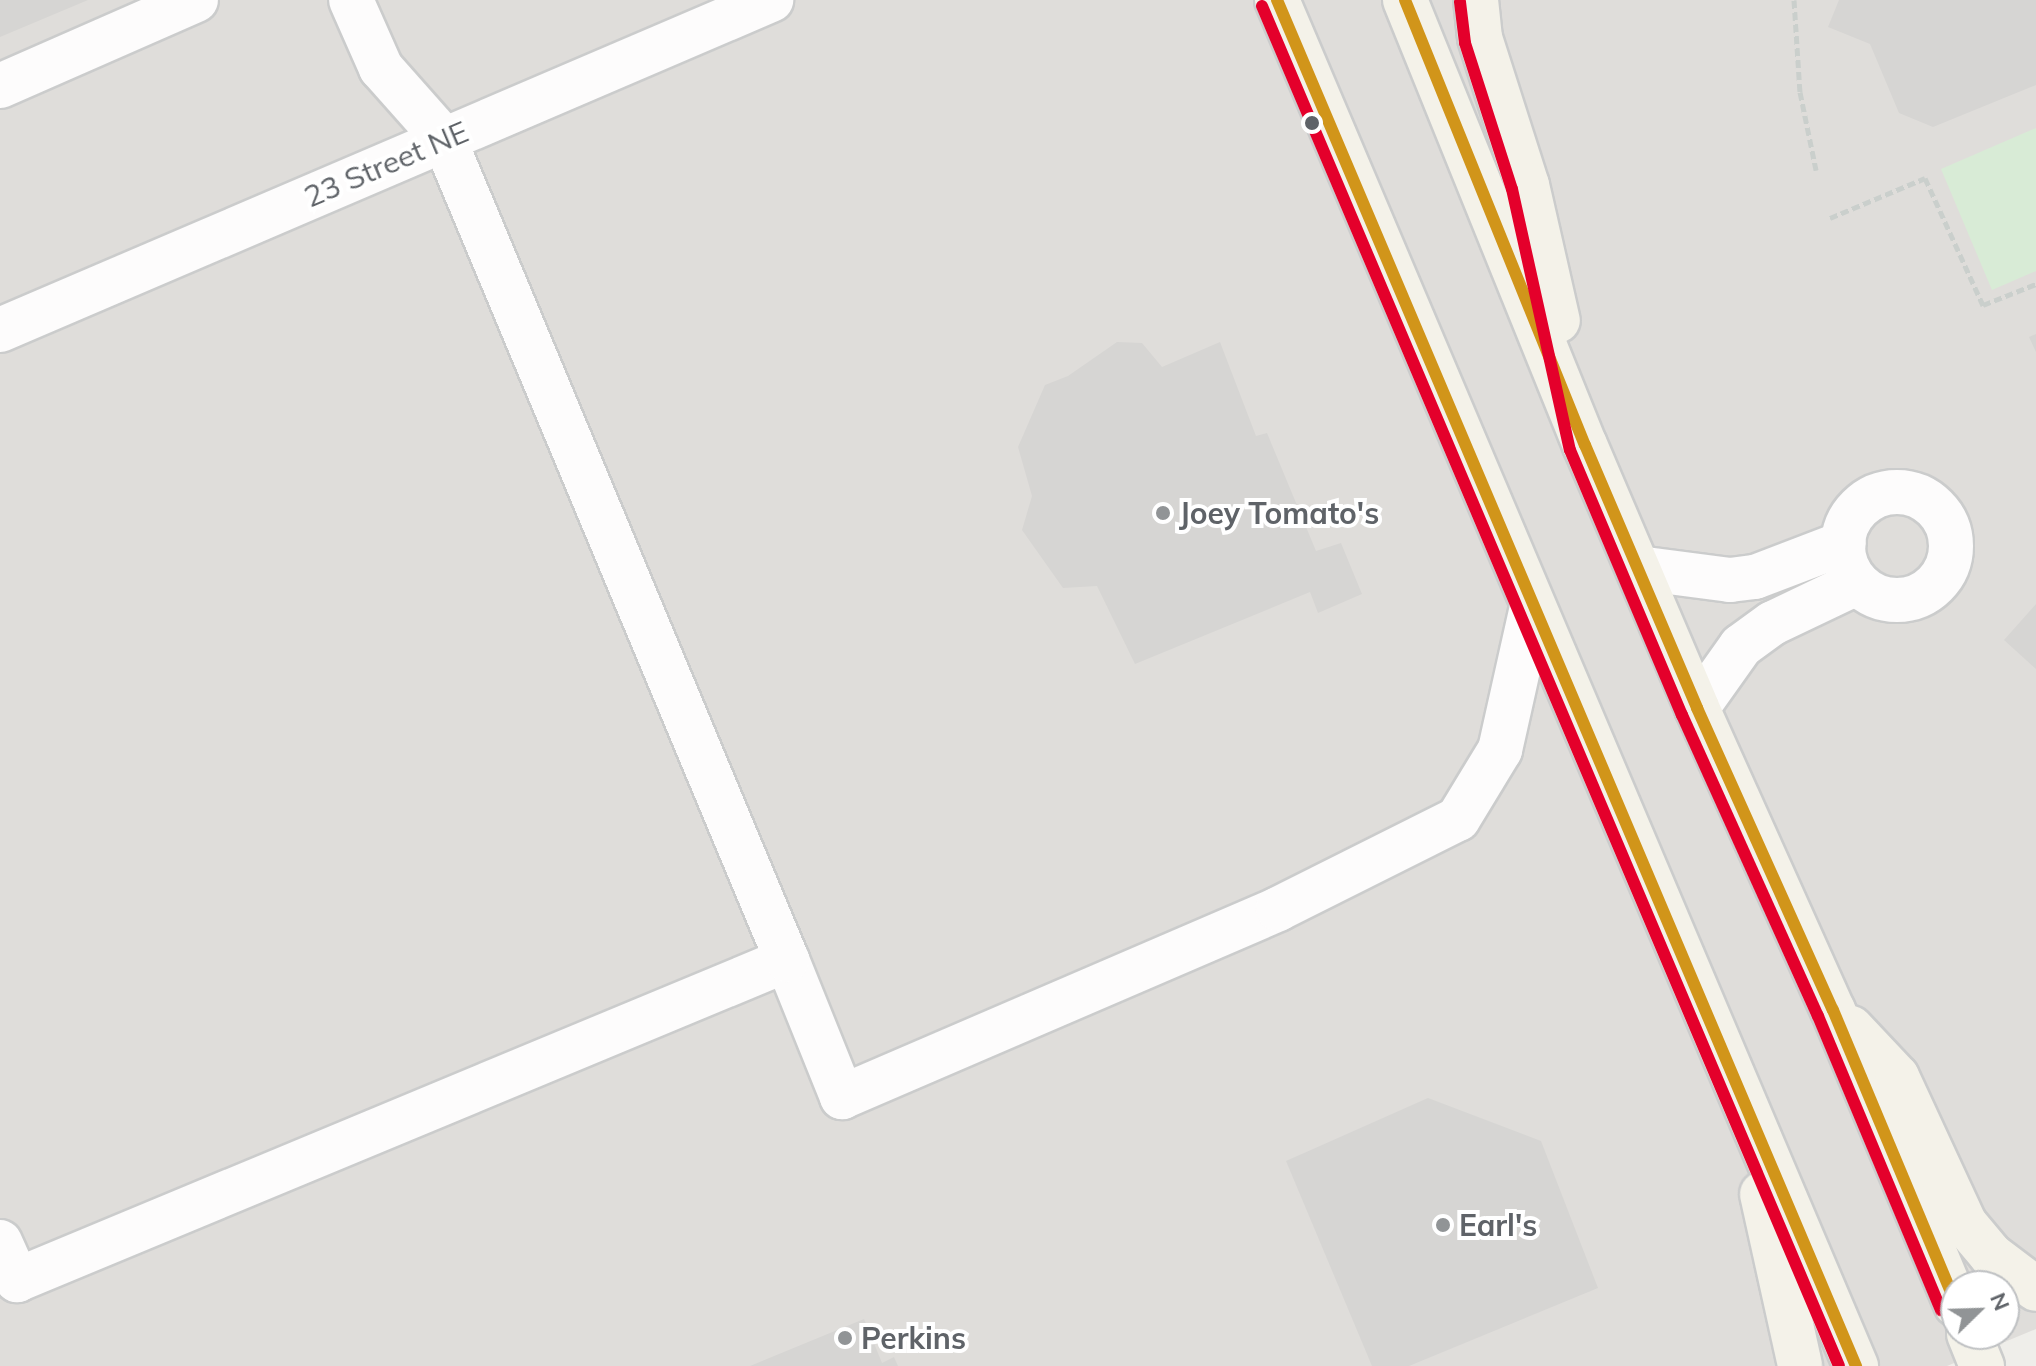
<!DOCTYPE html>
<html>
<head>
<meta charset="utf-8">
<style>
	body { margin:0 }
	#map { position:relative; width:2036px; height:1366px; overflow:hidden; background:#efeeea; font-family:Mulish,sans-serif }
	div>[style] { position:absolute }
	.industrial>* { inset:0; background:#dfddda }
	.green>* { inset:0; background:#d8ebd6 }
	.building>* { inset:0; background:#d6d5d3 }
	.path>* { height:5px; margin-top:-2.5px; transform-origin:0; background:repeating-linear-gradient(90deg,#cacfcc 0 8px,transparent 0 12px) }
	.roads { filter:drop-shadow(2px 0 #cbcccc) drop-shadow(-2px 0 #cbcccc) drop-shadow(0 2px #cbcccc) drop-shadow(0 -2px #cbcccc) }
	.minor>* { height:44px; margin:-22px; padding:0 22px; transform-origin:22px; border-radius:22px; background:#fdfcfc }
	.minor>.ring { margin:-22px; padding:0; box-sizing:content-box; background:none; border:44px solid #fdfcfc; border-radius:50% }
	.major>* { height:44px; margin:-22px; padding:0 22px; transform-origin:22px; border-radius:22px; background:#f4f2e9 }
	.bus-1>* { height:12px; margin:-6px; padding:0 6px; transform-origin:6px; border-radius:6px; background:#d1951a }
	.bus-2>* { height:12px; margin:-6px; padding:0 6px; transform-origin:6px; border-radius:6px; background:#e4002b }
	.dots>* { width:22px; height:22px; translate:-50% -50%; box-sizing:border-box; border:4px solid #fff; border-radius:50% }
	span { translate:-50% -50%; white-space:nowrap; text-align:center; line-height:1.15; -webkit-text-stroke:8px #fff; paint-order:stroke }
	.street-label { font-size:30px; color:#5f6368 }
	.poi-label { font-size:30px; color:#5f6368; font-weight:700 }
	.left { translate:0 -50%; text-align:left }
	.north { position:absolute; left:1940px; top:1270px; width:80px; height:80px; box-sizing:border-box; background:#fff; border:2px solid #bfc1c3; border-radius:50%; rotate:67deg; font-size:22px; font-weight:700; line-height:32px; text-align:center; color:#5f6368 }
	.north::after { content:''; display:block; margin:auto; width:28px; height:36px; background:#919496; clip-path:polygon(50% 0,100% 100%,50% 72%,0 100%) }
</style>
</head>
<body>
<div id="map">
	<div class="industrial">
		<i style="clip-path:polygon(evenodd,0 0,2036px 0,2036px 1329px,1947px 1366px,0 1366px,0 0,1956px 1286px,2004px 1286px,2004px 1334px,1956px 1334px,1956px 1286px)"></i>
	</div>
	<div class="green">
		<i style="clip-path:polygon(2036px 128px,2036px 271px,1992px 290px,1941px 169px)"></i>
	</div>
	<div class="building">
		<i style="clip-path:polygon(0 0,88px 0,0 37px)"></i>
		<i style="clip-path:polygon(1839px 0,2036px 0,2036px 85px,1933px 127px,1899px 113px,1870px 44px,1828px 27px)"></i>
		<i style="clip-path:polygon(2036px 334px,2036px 352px,2029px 337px)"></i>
		<i style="clip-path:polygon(1117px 342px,1142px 343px,1162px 367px,1220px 342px,1256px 436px,1267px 433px,1316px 551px,1341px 543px,1362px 594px,1318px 613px,1310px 592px,1135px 664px,1097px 586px,1063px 588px,1022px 530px,1032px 496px,1018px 447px,1045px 385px,1068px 376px)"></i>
		<i style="clip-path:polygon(2036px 604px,2036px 669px,2004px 640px)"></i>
		<i style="clip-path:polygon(1428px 1098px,1541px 1141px,1598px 1288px,1409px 1366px,1372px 1366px,1286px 1161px)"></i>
		<i style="clip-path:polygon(864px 1319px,882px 1363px,894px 1357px,898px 1366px,750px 1366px)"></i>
	</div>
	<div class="path">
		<i style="left:1794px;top:0;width:92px;rotate:86.3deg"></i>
		<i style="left:1800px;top:92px;width:80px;rotate:78.4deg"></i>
		<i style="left:1830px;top:218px;width:103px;rotate:-22.8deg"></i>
		<i style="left:1925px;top:178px;width:140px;rotate:65.5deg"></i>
		<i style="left:1983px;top:305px;width:57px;rotate:-21.6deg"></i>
	</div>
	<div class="roads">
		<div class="minor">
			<i style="left:0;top:86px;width:214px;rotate:-23.7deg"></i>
			<i style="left:0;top:330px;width:839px;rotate:-23.17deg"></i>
			<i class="ring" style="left:1843px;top:492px;width:64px;height:64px"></i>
			<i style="left:1638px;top:568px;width:93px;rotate:7.4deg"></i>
			<i style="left:1730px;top:580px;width:25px;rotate:-7deg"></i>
			<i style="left:1755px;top:577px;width:95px;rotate:-20.9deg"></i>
			<i style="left:1697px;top:708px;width:76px;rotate:-54.6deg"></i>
			<i style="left:1741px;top:646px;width:39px;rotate:-36deg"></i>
			<i style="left:1773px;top:623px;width:93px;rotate:-25.5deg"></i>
			<i style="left:787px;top:960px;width:148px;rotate:68.1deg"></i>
			<i style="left:842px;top:1097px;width:475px;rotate:-23.3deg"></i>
			<i style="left:1278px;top:909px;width:201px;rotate:-26.6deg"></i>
			<i style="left:1458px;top:819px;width:81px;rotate:-58.7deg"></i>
			<i style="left:1500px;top:750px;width:147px;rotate:-77.4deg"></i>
			<i style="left:0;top:1242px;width:42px;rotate:65.9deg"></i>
			<i style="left:17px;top:1280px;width:834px;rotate:-22.57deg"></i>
			<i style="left:787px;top:960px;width:890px;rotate:-112.67deg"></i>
			<i style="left:444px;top:139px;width:95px;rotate:-131.6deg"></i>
			<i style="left:381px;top:68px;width:74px;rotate:-113.8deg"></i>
		</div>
		<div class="major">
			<i style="left:1277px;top:0;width:1484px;rotate:67.03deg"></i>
			<i style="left:1405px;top:0;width:480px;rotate:68deg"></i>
			<i style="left:1585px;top:445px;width:286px;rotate:66.9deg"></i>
			<i style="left:1697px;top:708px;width:331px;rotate:65.8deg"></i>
			<i style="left:1833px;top:1010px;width:319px;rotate:67.3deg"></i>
			<i style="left:1476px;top:0;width:38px;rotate:84deg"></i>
			<i style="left:1480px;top:38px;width:154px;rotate:72.3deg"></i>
			<i style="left:1527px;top:185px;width:139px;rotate:77.2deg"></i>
			<i style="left:1851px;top:1028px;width:67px;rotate:46.8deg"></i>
			<i style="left:1897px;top:1077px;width:162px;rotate:65.2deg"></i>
			<i style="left:1965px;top:1224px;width:40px;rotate:50deg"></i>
			<i style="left:1991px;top:1255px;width:56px;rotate:37.1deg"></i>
			<i style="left:1762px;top:1194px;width:176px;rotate:77.5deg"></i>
			<i style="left:1969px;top:1334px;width:35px;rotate:68deg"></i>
		</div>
	</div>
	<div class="bus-1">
		<i style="left:1277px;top:0;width:1484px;rotate:67.03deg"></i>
		<i style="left:1405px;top:0;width:480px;rotate:68deg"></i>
		<i style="left:1585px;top:445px;width:286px;rotate:66.9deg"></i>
		<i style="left:1697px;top:708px;width:331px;rotate:65.8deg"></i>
		<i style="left:1833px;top:1010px;width:319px;rotate:67.3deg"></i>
	</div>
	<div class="bus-2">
		<i style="left:1460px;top:2px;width:41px;rotate:83deg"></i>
		<i style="left:1465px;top:43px;width:153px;rotate:72.2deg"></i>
		<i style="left:1512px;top:189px;width:267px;rotate:77.5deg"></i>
		<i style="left:1570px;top:450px;width:288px;rotate:67.1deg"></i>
		<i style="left:1682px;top:715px;width:330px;rotate:65.7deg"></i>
		<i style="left:1818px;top:1016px;width:319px;rotate:67.3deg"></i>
		<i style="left:1262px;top:6px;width:1477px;rotate:67.01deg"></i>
	</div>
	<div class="dots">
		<i style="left:1312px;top:123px;background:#5f6368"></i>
		<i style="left:1163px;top:513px;background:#919496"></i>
		<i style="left:1443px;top:1225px;background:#919496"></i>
		<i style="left:845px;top:1338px;background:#919496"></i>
	</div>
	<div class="street-label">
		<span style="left:386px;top:164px;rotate:-23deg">23 Street NE</span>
	</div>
	<div class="poi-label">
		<span class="left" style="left:1179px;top:513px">Joey Tomato's</span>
		<span class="left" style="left:1459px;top:1225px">Earl's</span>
		<span class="left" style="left:861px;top:1338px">Perkins</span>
	</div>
	<div class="north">N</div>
</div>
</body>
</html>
